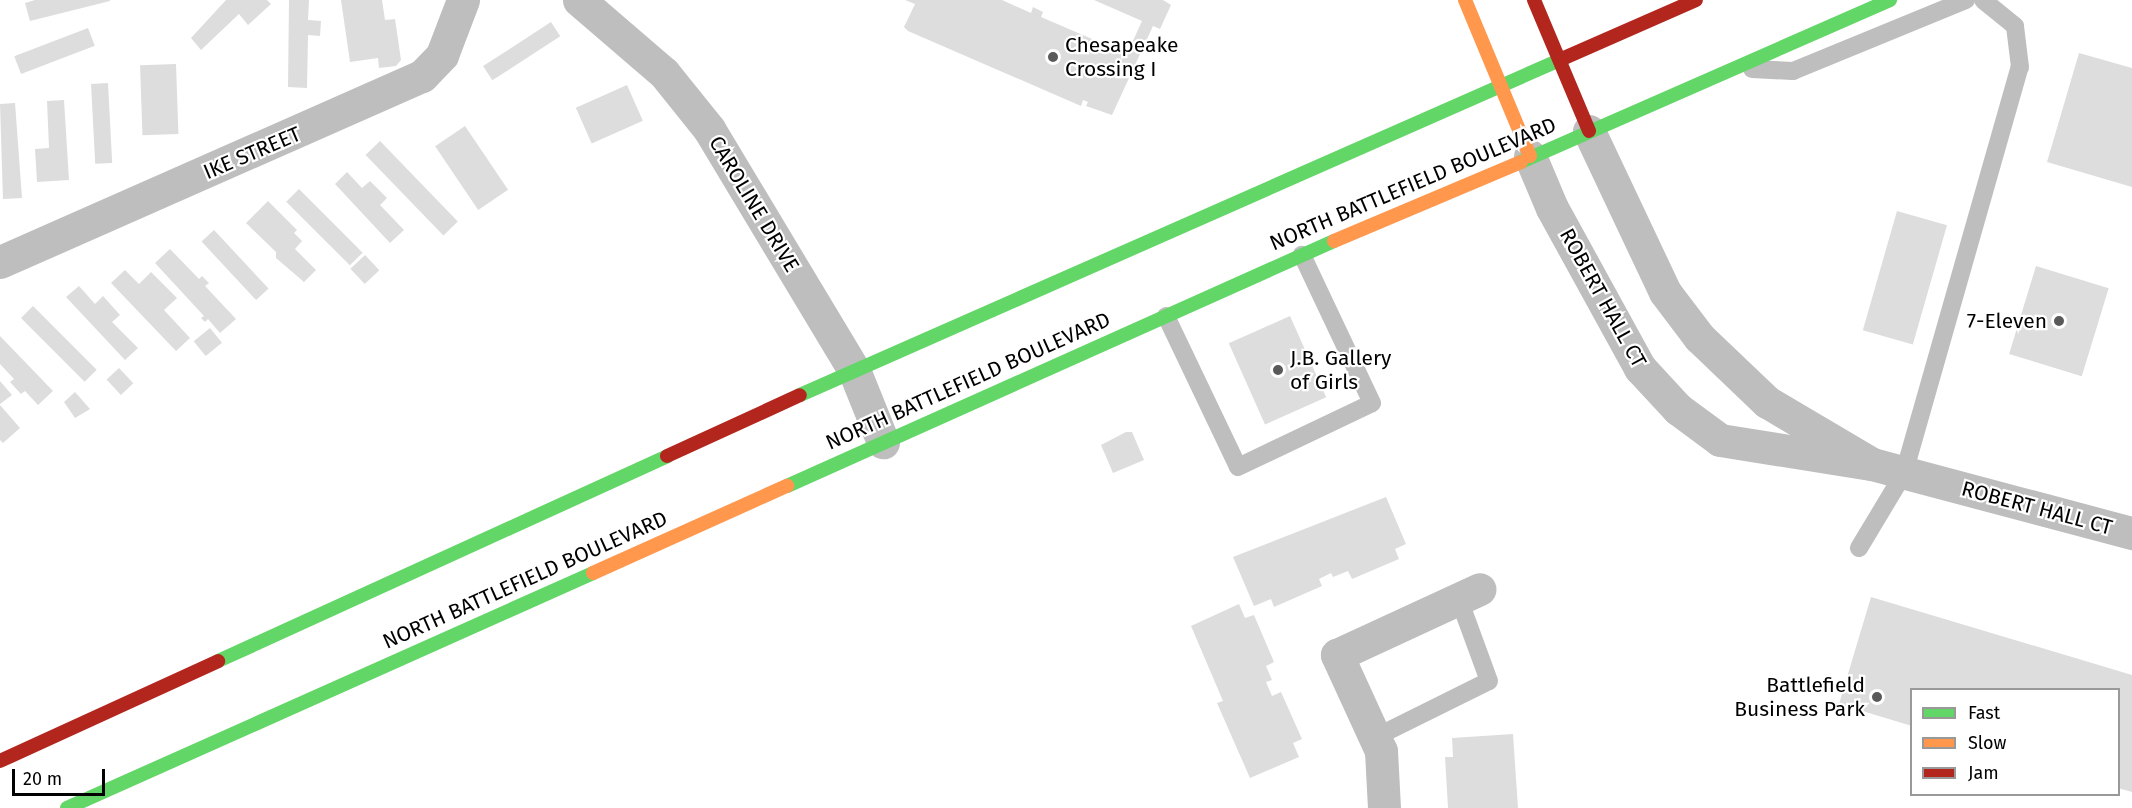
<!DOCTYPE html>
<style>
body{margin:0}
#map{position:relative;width:2132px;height:808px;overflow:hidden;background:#fff;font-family:"Fira Sans",sans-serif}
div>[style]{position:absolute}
.building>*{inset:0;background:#ddd;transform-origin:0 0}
.lane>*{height:18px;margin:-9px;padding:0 9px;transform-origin:9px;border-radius:9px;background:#bebebe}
.street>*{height:33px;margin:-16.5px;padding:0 16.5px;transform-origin:16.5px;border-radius:16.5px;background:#bebebe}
.fast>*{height:14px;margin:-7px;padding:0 7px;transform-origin:7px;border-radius:7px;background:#63d668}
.slow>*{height:14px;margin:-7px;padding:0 7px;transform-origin:7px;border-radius:7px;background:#ff974d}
.jam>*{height:14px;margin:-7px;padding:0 7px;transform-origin:7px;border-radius:7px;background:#b3261e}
.dots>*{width:16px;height:16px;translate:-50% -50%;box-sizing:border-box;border:3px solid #fff;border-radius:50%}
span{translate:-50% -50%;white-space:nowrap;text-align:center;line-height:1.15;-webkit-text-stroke:4.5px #fff;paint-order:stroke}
.poi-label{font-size:21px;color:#000}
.left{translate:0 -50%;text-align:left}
.right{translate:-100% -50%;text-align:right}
.street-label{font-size:21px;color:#000}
.legend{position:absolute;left:1910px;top:688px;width:210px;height:108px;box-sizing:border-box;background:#fff;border:2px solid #999;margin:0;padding:8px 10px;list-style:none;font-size:18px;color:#000}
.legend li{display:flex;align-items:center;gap:12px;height:30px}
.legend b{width:30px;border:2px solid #999}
.scale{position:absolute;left:12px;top:769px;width:93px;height:27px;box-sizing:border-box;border:3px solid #000;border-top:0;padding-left:8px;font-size:18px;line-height:21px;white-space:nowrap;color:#000;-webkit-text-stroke:4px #fff;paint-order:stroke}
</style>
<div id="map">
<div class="building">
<div style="clip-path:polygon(35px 0,110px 0,110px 1px,30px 21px,25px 3px)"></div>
<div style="clip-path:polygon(226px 0,267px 0,271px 4px,248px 25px,239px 14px,201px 50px,191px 38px)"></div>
<div style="clip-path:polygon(289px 0,309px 0,308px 20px,321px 21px,320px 36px,308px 35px,307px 88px,288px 87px)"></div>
<div style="clip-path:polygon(341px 0,382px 0,385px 20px,395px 19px,401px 60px,396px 66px,379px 68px,378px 58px,350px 62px)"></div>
<div style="clip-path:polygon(905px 0,1002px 0,1031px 13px,1033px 7px,1043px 12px,1041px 17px,1127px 54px,1142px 21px,1094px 0,1163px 0,1171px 5px,1160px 29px,1153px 26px,1112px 115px,1086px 106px,1088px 102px,1083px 100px,1081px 106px,908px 31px,904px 27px,915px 4px)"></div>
<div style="left:551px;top:22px;width:17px;height:81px;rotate:57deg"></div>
<div style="left:88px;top:28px;width:19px;height:79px;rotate:69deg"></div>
<div style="clip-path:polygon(2079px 53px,2132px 68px,2132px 187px,2047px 162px)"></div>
<div style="left:176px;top:64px;width:70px;height:36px;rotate:88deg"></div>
<div style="left:108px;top:83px;width:80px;height:17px;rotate:87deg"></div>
<div style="left:627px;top:85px;width:39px;height:56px;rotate:66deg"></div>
<div style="clip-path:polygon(64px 100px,69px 180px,37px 182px,35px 149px,49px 148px,47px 101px)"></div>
<div style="clip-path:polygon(15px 103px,22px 198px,3px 199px,0 104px)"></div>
<div style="left:465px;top:126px;width:77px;height:36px;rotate:56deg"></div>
<div style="left:380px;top:141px;width:112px;height:20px;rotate:46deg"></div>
<div style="clip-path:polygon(347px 172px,362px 188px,370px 181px,387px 198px,380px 205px,404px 230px,390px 243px,335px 184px)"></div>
<div style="left:299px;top:189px;width:90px;height:18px;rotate:45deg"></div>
<div style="clip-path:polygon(268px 201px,297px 230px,294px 233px,302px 241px,295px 249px,316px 270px,304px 282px,276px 258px,276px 252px,246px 223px)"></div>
<div style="left:1897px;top:211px;width:52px;height:124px;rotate:16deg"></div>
<div style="left:214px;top:230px;width:80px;height:17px;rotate:47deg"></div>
<div style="clip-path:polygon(170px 249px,199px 279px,202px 276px,209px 283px,205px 286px,236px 319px,220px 333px,208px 319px,205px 322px,201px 318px,204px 316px,155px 263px)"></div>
<div style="left:365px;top:255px;width:21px;height:20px;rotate:47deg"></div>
<div style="left:2036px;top:266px;width:76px;height:92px;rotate:17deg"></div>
<div style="clip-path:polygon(125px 270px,139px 284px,151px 272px,177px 298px,164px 310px,190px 338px,176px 351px,111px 283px)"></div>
<div style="clip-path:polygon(79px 286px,95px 304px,103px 296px,120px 315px,112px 322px,138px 348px,125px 360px,66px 297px)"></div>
<div style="left:33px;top:306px;width:90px;height:17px;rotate:45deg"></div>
<div style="left:1290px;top:316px;width:89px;height:67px;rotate:66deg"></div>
<div style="left:210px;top:328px;width:19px;height:21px;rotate:51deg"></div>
<div style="clip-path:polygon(0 336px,53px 391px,38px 405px,25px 391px,21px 394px,10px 382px,14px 379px,0 364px)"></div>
<div style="left:119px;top:368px;width:21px;height:17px;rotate:47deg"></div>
<div style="clip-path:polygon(0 381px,12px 395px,0 404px)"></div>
<div style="clip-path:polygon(75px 392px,90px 409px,75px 418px,64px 402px)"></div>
<div style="clip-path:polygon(0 405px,20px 428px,3px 443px,0 440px)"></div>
<div style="clip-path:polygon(1126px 432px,1132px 432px,1144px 460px,1113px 473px,1101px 445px)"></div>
<div style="clip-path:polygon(1386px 497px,1406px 544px,1395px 549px,1399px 559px,1352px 579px,1348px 571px,1333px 577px,1331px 573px,1319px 579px,1322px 586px,1274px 607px,1271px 599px,1254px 606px,1233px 557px)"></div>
<div style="clip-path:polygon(1871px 597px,2132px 675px,2132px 792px,2118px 788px,2118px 690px,1912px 690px,1912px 726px,1839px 704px)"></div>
<div style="clip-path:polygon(1239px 604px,1245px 618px,1254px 615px,1274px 662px,1266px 666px,1272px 680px,1266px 682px,1272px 696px,1281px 692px,1302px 739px,1293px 743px,1299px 757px,1250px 778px,1217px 703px,1223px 701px,1191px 626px)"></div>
<div style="clip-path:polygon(1513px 734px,1518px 808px,1448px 808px,1445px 757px,1453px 757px,1452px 738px)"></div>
</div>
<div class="lane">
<div style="left:1752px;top:69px;width:41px;rotate:2.8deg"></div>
<div style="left:1793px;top:71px;width:187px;rotate:-22.3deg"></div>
<div style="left:1166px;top:316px;width:167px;rotate:64.5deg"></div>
<div style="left:1238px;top:467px;width:148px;rotate:-25.5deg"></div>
<div style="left:1372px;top:403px;width:164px;rotate:-115.3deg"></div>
<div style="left:1859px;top:548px;width:87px;rotate:-59deg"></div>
<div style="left:1904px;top:473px;width:422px;rotate:-74.1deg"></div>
<div style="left:2020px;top:67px;width:41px;rotate:-97deg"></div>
<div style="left:2015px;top:26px;width:41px;rotate:-140.9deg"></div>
<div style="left:1374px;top:738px;width:128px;rotate:-26.4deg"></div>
<div style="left:1489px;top:681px;width:87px;rotate:-110.1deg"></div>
</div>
<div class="street">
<div style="left:579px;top:0;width:112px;rotate:40.7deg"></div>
<div style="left:664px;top:73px;width:72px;rotate:51.2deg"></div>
<div style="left:709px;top:129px;width:281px;rotate:59deg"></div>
<div style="left:854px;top:370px;width:78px;rotate:68.1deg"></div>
<div style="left:1530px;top:156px;width:56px;rotate:67.1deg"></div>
<div style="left:1552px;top:208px;width:183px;rotate:61.2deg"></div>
<div style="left:1640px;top:368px;width:56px;rotate:47.2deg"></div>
<div style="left:1678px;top:409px;width:52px;rotate:36.4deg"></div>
<div style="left:1720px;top:440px;width:154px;rotate:9deg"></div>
<div style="left:1872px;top:464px;width:122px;rotate:-149.4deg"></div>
<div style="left:1767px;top:402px;width:94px;rotate:-136.3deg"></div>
<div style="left:1699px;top:337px;width:56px;rotate:-127.1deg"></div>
<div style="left:1665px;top:292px;width:178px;rotate:-115.3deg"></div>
<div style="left:0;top:262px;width:461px;rotate:-23.8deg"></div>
<div style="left:422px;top:76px;width:29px;rotate:-46deg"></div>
<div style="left:442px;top:55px;width:59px;rotate:-69.1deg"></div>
<div style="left:1872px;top:464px;width:269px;rotate:14.9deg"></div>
<div style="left:1384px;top:808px;width:57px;rotate:-93deg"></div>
<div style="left:1381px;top:751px;width:106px;rotate:-114.6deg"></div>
<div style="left:1337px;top:655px;width:157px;rotate:-24.8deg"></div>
</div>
<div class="fast">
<div style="left:1521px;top:162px;width:403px;rotate:-23.7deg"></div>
<div style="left:800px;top:395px;width:835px;rotate:-23.8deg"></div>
<div style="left:787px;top:486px;width:599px;rotate:-24.13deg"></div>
<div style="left:218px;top:661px;width:494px;rotate:-24.5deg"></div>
<div style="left:67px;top:808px;width:576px;rotate:-24.07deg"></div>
</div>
<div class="slow">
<div style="left:1465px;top:0;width:169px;rotate:67.4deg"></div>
<div style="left:1334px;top:241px;width:203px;rotate:-22.9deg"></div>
<div style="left:593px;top:573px;width:213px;rotate:-24.2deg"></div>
</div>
<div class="jam">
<div style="left:1534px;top:0;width:142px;rotate:67.2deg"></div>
<div style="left:1564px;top:58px;width:144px;rotate:-23.7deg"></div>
<div style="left:667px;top:456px;width:146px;rotate:-24.6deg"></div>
<div style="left:0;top:761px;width:240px;rotate:-24.6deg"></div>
</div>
<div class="dots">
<div style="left:1053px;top:57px;background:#595959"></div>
<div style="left:2059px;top:321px;background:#595959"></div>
<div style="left:1278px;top:370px;background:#595959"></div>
<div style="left:1877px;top:697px;background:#595959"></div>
</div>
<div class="poi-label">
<span class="left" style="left:1065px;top:57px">Chesapeake<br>Crossing I</span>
<span class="right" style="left:2047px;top:321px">7-Eleven</span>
<span class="left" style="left:1290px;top:370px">J.B. Gallery<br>of Girls</span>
<span class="right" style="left:1865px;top:697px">Battlefield<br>Business Park</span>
</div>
<div class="street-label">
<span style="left:252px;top:153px;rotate:-23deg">IKE STREET</span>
<span style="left:1413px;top:184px;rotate:-23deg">NORTH BATTLEFIELD BOULEVARD</span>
<span style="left:754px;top:204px;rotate:59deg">CAROLINE DRIVE</span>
<span style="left:1603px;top:298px;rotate:61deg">ROBERT HALL CT</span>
<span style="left:968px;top:381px;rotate:-24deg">NORTH BATTLEFIELD BOULEVARD</span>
<span style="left:2037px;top:508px;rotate:15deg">ROBERT HALL CT</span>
<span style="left:525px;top:580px;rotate:-24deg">NORTH BATTLEFIELD BOULEVARD</span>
</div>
<ul class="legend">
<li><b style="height:8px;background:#63d668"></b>Fast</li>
<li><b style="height:8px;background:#ff974d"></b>Slow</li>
<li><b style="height:8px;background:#b3261e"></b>Jam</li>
</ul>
<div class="scale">20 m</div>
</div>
